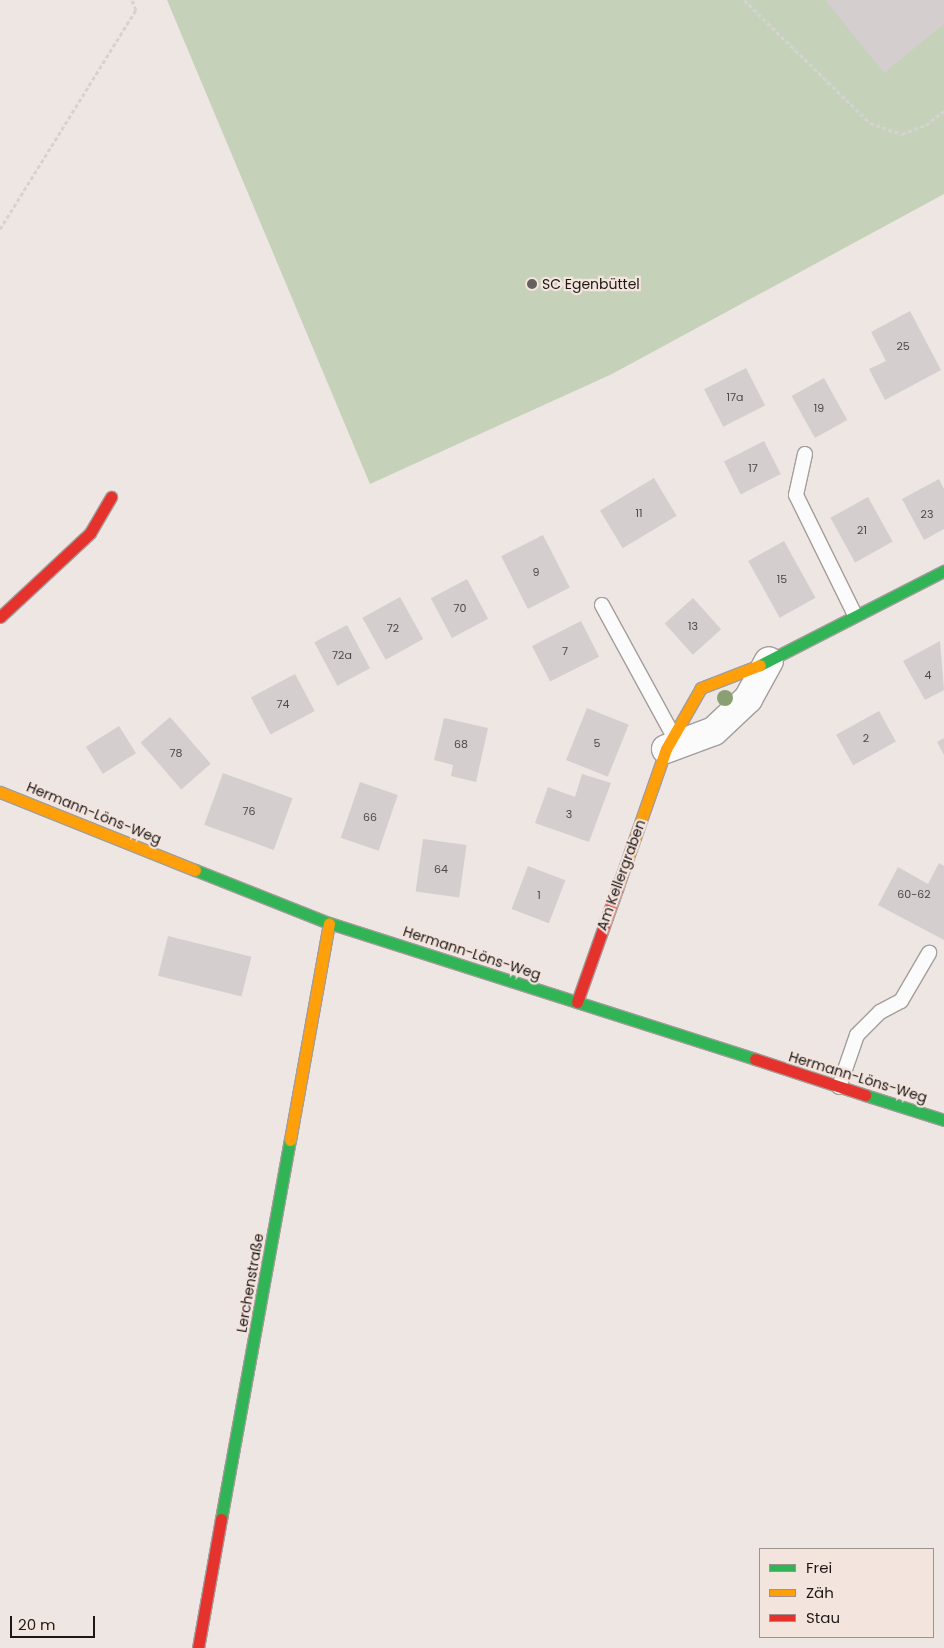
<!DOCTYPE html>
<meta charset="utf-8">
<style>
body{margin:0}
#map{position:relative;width:944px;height:1648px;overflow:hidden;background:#eee6e3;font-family:Poppins,sans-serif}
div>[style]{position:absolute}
.green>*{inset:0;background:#c5d1b8}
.building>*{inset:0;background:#d4cece;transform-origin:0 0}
.path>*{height:3px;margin-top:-1.5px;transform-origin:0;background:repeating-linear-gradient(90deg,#d5d3d2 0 4px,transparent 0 6.5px)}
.roads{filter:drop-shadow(1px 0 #a39d9b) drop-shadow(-1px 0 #a39d9b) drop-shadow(0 1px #a39d9b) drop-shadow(0 -1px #a39d9b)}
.lane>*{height:14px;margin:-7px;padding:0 7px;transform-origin:7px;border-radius:7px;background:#fcfbfb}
.street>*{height:28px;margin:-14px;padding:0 14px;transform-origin:14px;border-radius:14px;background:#fcfbfb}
.fast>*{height:11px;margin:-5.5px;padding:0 5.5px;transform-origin:5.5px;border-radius:5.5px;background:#30b455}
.slow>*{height:11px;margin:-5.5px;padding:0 5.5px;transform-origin:5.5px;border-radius:5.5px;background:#ff9f0a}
.jam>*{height:11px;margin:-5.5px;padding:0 5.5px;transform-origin:5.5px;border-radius:5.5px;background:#e5322d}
.trees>*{width:16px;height:16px;margin:-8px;border-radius:50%;background:#8a9f72}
.dots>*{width:14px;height:14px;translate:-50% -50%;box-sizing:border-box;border:2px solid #f3e4de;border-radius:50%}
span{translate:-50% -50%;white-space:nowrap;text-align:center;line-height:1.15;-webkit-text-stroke:4.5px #f3e4de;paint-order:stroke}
.number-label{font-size:11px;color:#4e4847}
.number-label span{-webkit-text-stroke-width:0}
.poi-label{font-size:14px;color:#1d1816}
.left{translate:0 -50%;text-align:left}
.street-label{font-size:14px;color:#1d1816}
.legend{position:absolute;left:759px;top:1548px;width:175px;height:90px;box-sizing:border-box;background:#f3e4de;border:1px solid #9d928e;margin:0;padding:6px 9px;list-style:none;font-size:15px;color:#1d1816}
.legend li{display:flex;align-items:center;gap:10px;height:25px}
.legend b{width:25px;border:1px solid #9d928e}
.scale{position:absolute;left:10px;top:1616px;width:85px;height:22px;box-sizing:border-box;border:2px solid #1d1816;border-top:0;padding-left:6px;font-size:15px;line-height:18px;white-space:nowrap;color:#1d1816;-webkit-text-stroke:4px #f3e4de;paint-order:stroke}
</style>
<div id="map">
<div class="green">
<div style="clip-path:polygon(167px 0,944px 0,944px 194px,612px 374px,370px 484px)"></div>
</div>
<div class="building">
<div style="clip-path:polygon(825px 0,944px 0,944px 24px,884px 73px)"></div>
<div style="clip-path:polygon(910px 311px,941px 370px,885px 400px,869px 369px,886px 361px,871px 332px)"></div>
<div style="left:746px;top:368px;width:42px;height:47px;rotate:63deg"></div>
<div style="left:824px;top:378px;width:48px;height:37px;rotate:61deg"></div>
<div style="left:764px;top:441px;width:37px;height:45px;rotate:63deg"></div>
<div style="left:654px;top:478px;width:44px;height:63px;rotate:59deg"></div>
<div style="clip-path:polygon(939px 479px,944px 489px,944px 529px,924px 540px,902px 499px)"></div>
<div style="left:868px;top:497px;width:51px;height:43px;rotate:61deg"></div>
<div style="left:543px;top:535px;width:59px;height:47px;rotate:63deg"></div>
<div style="left:784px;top:541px;width:65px;height:41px;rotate:61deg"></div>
<div style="left:467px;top:579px;width:45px;height:41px;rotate:62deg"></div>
<div style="left:400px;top:597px;width:48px;height:43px;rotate:61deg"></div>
<div style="left:693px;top:598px;width:42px;height:38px;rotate:48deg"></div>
<div style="left:581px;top:621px;width:40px;height:55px;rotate:63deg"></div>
<div style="left:347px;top:625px;width:49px;height:37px;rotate:62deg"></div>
<div style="clip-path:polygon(940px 641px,944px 690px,925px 700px,903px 661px)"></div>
<div style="left:295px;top:674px;width:42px;height:50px;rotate:62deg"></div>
<div style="left:587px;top:708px;width:45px;height:56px;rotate:22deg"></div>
<div style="left:879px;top:711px;width:35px;height:49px;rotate:61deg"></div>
<div style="left:170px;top:717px;width:62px;height:39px;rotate:49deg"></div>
<div style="clip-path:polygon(444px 718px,488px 728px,476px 782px,451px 776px,453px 765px,434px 760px)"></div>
<div style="left:119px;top:726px;width:32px;height:39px;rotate:58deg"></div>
<div style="clip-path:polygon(944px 738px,944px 755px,937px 742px)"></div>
<div style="left:223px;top:773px;width:74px;height:55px;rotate:20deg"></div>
<div style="clip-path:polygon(582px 774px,611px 783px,589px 842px,535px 823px,548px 787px,575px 797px)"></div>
<div style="left:360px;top:782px;width:40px;height:59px;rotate:19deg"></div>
<div style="left:423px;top:839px;width:44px;height:53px;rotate:8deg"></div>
<div style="clip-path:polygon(939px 863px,944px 866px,944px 940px,878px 905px,898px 867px,928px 884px)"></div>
<div style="left:528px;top:866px;width:40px;height:46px;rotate:21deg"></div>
<div style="left:168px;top:936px;width:86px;height:41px;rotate:14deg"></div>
</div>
<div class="path">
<div style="left:744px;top:0;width:176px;rotate:44.3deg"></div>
<div style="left:870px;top:123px;width:34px;rotate:19deg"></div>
<div style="left:902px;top:134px;width:26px;rotate:-21deg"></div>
<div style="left:926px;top:125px;width:23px;rotate:-38deg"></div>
<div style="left:0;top:229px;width:258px;rotate:-58.2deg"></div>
<div style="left:136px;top:10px;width:11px;rotate:-112deg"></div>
</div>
<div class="roads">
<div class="lane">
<div style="left:805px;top:454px;width:42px;rotate:102.4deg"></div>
<div style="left:796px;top:495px;width:131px;rotate:63.8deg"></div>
<div style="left:602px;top:605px;width:148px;rotate:61.4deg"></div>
<div style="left:839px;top:1087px;width:55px;rotate:-70.9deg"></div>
<div style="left:857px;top:1035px;width:33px;rotate:-45deg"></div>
<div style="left:880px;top:1012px;width:24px;rotate:-28deg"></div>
<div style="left:901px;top:1001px;width:56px;rotate:-59.7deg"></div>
</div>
<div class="street">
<div style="left:666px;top:749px;width:51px;rotate:-20.6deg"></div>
<div style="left:714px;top:731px;width:47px;rotate:-43.3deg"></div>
<div style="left:748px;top:699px;width:43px;rotate:-61.1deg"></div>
</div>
<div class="fast">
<div style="left:760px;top:665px;width:207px;rotate:-27.1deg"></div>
<div style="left:195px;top:870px;width:144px;rotate:21.6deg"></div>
<div style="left:329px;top:923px;width:447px;rotate:17.7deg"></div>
<div style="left:865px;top:1095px;width:83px;rotate:17.6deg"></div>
<div style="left:221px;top:1519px;width:385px;rotate:-79.7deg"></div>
</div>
<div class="slow">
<div style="left:0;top:792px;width:210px;rotate:21.8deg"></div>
<div style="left:618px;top:886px;width:145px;rotate:-70.7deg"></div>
<div style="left:666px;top:749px;width:70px;rotate:-60.2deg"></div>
<div style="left:701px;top:688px;width:63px;rotate:-21.3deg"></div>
<div style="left:290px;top:1140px;width:220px;rotate:-79.8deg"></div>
</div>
<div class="jam">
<div style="left:0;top:617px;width:123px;rotate:-43deg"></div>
<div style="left:90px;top:533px;width:42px;rotate:-59.7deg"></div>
<div style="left:577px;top:1002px;width:123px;rotate:-70.5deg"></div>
<div style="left:755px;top:1059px;width:116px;rotate:18.1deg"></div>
<div style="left:198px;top:1648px;width:131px;rotate:-79.9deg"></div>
</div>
</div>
<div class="trees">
<div style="left:725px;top:698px"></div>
</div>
<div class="dots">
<div style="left:532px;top:284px;background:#66605e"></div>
</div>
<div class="number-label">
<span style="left:903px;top:346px">25</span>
<span style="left:735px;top:397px">17a</span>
<span style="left:819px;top:408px">19</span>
<span style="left:753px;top:468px">17</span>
<span style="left:639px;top:513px">11</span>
<span style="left:927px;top:514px">23</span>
<span style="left:862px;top:530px">21</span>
<span style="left:536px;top:572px">9</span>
<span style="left:782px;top:579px">15</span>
<span style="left:460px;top:608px">70</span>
<span style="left:693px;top:626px">13</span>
<span style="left:393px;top:628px">72</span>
<span style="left:565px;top:651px">7</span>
<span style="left:342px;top:655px">72a</span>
<span style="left:928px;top:675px">4</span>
<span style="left:283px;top:704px">74</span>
<span style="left:866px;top:738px">2</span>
<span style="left:597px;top:743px">5</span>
<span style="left:461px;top:744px">68</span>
<span style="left:176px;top:753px">78</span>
<span style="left:249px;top:811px">76</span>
<span style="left:569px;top:814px">3</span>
<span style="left:370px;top:817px">66</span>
<span style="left:441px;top:869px">64</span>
<span style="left:914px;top:894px">60-62</span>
<span style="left:539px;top:895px">1</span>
</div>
<div class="poi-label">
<span class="left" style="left:542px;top:284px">SC Egenbüttel</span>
</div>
<div class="street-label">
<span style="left:94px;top:813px;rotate:22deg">Hermann-Löns-Weg</span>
<span style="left:621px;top:875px;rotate:-70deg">Am Kellergraben</span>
<span style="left:472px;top:953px;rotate:18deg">Hermann-Löns-Weg</span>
<span style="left:858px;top:1077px;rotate:17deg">Hermann-Löns-Weg</span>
<span style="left:250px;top:1283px;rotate:-80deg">Lerchenstraße</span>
</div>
<ul class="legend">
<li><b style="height:6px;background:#30b455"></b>Frei</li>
<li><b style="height:6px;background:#ff9f0a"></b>Zäh</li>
<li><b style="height:6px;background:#e5322d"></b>Stau</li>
</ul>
<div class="scale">20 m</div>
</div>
